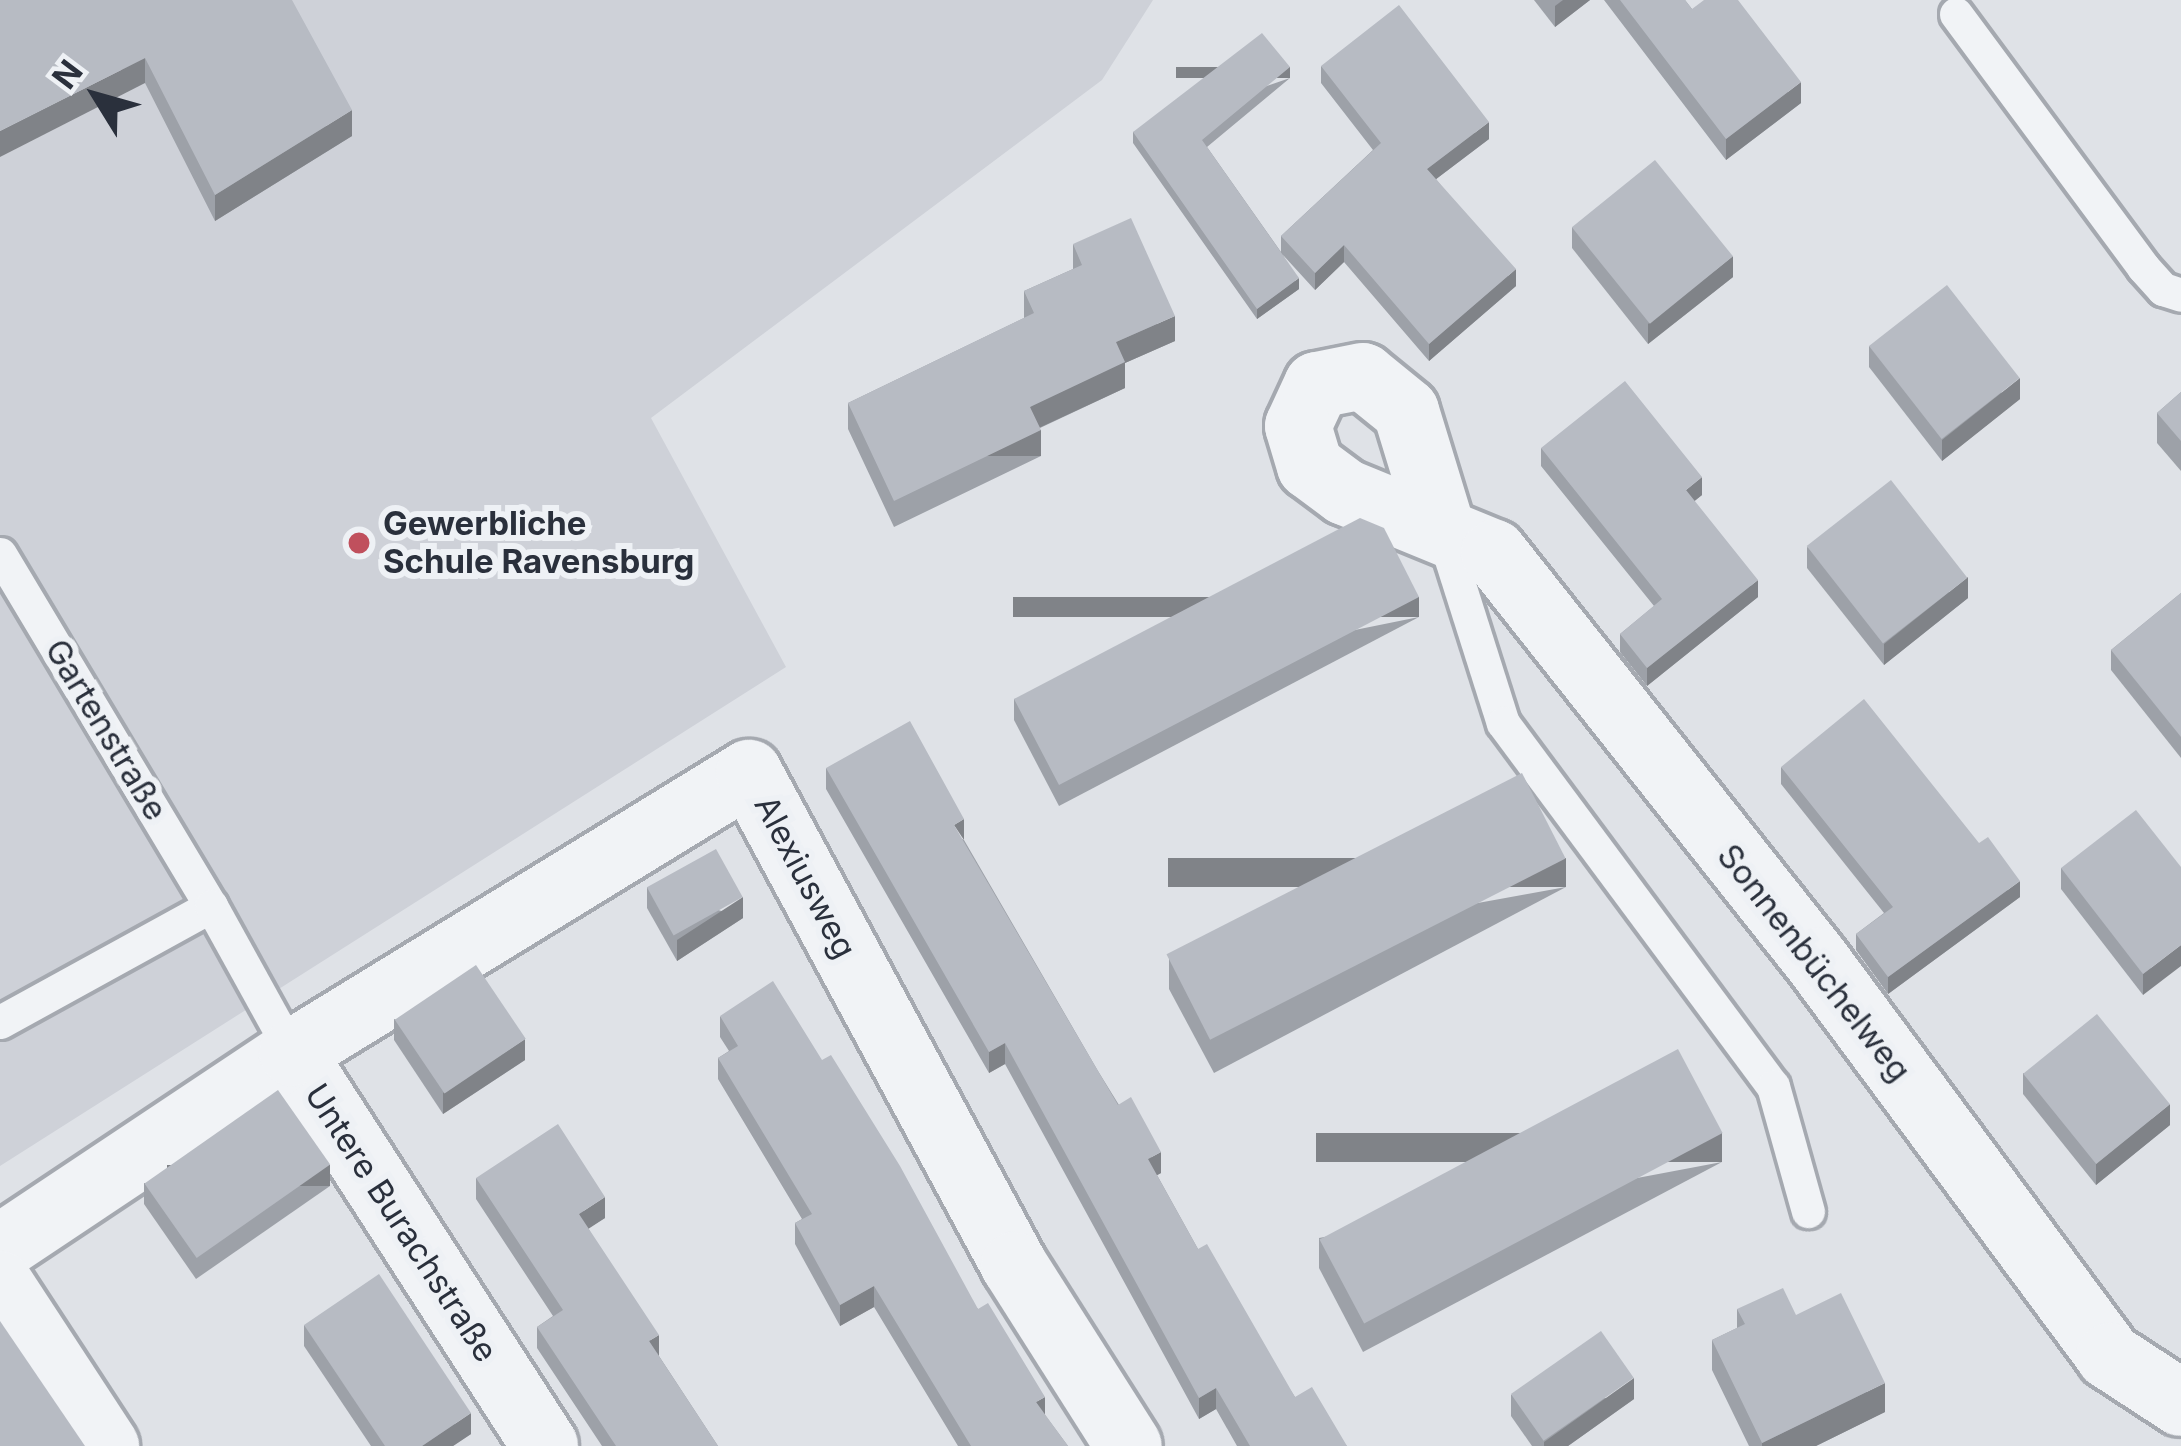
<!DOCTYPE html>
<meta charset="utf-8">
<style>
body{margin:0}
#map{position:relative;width:2181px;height:1446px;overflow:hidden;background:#dfe2e7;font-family:Inter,sans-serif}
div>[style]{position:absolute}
.built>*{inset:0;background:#ced1d8}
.roads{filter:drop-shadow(3px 0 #a5a9b0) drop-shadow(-3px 0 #a5a9b0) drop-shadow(0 3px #a5a9b0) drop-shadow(0 -3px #a5a9b0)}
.lane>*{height:33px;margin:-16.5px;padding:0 16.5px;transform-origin:16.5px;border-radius:16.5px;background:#f1f3f6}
.street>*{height:66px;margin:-33px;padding:0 33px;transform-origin:33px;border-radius:33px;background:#f1f3f6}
.wall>*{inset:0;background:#9da1a8}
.shaded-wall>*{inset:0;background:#808388;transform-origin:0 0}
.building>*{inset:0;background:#b7bbc3;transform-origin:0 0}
.dots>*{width:33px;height:33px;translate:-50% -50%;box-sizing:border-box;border:6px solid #eef1f5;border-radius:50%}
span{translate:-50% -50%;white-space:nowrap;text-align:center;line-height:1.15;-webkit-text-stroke:12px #eef1f5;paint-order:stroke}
.poi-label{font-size:33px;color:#2a303c;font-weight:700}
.left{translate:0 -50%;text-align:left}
.street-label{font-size:33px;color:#2a303c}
.north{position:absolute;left:36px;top:36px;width:120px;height:120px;-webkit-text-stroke:9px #eef1f5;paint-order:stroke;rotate:307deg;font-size:33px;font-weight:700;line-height:48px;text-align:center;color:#2a303c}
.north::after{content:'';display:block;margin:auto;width:42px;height:54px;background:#2a303c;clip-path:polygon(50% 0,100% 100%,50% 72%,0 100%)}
</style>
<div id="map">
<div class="built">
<div style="clip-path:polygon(0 0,1153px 0,1102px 80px,651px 418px,786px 667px,0 1166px)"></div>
</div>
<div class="roads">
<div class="lane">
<div style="left:1956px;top:14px;width:315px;rotate:53.5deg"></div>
<div style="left:2143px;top:267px;width:30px;rotate:48deg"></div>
<div style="left:2163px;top:289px;width:19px;rotate:18deg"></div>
<div style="left:1442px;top:531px;width:201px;rotate:72.4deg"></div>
<div style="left:1503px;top:723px;width:452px;rotate:53.4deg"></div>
<div style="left:1773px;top:1086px;width:130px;rotate:74.4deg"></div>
<div style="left:0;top:554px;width:410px;rotate:59.1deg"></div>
<div style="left:0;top:1022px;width:241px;rotate:-28.8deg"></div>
<div style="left:211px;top:906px;width:168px;rotate:61.1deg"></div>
</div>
<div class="street">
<div style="left:1442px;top:529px;width:123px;rotate:-107deg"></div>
<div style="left:1406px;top:411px;width:55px;rotate:-140.9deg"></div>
<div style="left:1363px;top:376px;width:47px;rotate:168.9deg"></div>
<div style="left:1317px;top:385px;width:45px;rotate:114.9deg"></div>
<div style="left:1298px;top:426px;width:42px;rotate:73.3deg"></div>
<div style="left:1310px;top:466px;width:44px;rotate:36.6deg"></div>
<div style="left:1345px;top:492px;width:161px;rotate:22.3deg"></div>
<div style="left:1494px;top:553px;width:520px;rotate:51.63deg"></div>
<div style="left:1817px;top:961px;width:491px;rotate:53.5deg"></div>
<div style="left:2109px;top:1356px;width:86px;rotate:33.1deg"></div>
<div style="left:292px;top:1053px;width:467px;rotate:57.2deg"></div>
<div style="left:0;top:1248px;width:351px;rotate:-33.7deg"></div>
<div style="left:292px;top:1053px;width:536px;rotate:-31.5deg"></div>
<div style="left:749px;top:773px;width:559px;rotate:61.69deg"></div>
<div style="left:1014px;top:1265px;width:214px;rotate:57.6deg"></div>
<div style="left:0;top:1284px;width:194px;rotate:56.8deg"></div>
</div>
</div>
<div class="wall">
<div style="clip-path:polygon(0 0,352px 136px,215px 221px,145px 83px)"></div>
<div style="clip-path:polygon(1534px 0,1590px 0,1555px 27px)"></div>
<div style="clip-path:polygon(1604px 0,1685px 0,1692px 9px,1801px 103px,1726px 160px)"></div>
<div style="clip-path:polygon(1321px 66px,1489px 139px,1436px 179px,1516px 286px,1429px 361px,1344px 262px,1315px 290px,1283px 255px,1299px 289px,1257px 319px,1133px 143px,1133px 132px,1290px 78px,1207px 147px,1281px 252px,1281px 236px,1373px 150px,1321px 83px)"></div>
<div style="clip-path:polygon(1572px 227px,1733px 277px,1648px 344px,1572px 248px)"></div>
<div style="clip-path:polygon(1073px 244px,1175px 341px,1125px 363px,1125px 388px,1040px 428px,1041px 456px,894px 527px,848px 429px,848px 403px,1024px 318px,1024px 291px,1073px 269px)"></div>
<div style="clip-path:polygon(1869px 346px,2020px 399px,1942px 461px,1869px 367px)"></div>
<div style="clip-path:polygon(2181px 392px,2181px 471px,2157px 443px,2157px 413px)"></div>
<div style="clip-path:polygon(1541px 448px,1702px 495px,1694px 501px,1758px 597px,1647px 686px,1620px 652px,1620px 634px,1654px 606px,1541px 466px)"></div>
<div style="clip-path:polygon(1807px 547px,1968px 598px,1884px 665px,1807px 568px)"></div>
<div style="clip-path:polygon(2181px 593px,2181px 758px,2111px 670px,2111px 650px)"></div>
<div style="clip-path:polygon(1419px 617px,1059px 806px,1014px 720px,1014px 699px)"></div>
<div style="clip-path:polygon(1781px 767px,2020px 897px,1888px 994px,1856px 950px,1856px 934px,1884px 913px,1781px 784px)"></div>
<div style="clip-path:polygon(826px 768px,964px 840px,1098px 1071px,1161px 1173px,1157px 1175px,1198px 1249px,1295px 1397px,1347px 1446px,1237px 1446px,1216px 1409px,1199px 1419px,1005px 1064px,989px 1073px,826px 789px)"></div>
<div style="clip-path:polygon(2181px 867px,2143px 995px,2061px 889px,2061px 868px)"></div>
<div style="clip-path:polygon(647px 887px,743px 918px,677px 961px,647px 908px)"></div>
<div style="clip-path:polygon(1566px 887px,1214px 1073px,1169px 989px,1169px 959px)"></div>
<div style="clip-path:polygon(720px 1016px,978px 1309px,1045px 1415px,1068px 1446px,958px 1446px,874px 1307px,840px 1326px,795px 1244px,795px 1223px,802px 1219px,718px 1079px,718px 1058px,729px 1051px,720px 1037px)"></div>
<div style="clip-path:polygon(394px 1019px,525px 1060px,443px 1114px,394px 1040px)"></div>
<div style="clip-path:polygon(2023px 1073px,2170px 1125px,2096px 1185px,2023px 1094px)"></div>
<div style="clip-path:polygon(1722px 1162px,1363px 1352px,1319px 1268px,1319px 1238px)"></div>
<div style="clip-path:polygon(476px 1178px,605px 1218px,588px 1228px,659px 1356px,718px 1446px,602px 1446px,537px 1348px,537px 1327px,553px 1316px,476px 1199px)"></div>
<div style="clip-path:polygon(144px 1183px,330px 1186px,196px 1279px,144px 1204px)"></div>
<div style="clip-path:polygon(1737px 1309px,1796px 1315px,1885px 1412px,1816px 1446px,1749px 1446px,1712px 1370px,1712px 1340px,1737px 1328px)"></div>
<div style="clip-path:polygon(304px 1325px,471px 1434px,453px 1446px,371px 1446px,304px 1346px)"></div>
<div style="clip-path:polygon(1511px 1395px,1634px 1399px,1568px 1446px,1532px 1446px,1511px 1416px)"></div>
</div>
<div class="shaded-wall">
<div style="clip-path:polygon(1563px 0,1590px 0,1555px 27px,1555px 6px)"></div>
<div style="clip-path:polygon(145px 58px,145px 83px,0 157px,0 131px)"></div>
<div style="left:1290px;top:67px;width:11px;height:114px;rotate:90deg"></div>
<div style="clip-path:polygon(1801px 82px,1801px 103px,1726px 160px,1726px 139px)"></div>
<div style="clip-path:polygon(352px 110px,352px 136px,215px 221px,215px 195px)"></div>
<div style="clip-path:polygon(1489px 122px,1489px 139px,1427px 186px,1427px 169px)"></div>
<div style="clip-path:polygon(1344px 245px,1344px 262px,1315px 290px,1315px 273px)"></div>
<div style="clip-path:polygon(1733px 256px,1733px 277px,1648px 344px,1648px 324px)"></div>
<div style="clip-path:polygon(1516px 269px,1516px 286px,1429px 361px,1429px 344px)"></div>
<div style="clip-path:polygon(1299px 278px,1299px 289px,1257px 319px,1257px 309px)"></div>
<div style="clip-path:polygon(1175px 316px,1175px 341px,1125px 363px,1125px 388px,1030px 432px,1030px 407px,1116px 342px)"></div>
<div style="clip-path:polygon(2020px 378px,2020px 399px,1942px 461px,1942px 440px)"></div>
<div style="left:1041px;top:430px;width:26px;height:163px;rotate:90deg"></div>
<div style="clip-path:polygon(1702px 477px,1702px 495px,1686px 508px,1686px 490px)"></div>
<div style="clip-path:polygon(1968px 577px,1968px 598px,1884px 665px,1884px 644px)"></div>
<div style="clip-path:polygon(1758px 580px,1758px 597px,1647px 686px,1647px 668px)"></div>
<div style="left:1419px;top:597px;width:20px;height:406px;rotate:90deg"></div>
<div style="clip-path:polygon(964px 819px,964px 840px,954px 825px)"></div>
<div style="left:1566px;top:858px;width:29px;height:398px;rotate:90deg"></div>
<div style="clip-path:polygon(2020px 881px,2020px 897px,1888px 994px,1888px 977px)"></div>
<div style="clip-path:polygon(743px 897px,743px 918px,677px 961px,677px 940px)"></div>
<div style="clip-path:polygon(2181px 945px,2181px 966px,2143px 995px,2143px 974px)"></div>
<div style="clip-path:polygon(525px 1039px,525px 1060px,443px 1114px,443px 1093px)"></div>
<div style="clip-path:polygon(1005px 1043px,1005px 1064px,989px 1073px,989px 1052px)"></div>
<div style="clip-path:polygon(2170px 1104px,2170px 1125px,2096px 1185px,2096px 1164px)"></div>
<div style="left:1722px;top:1133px;width:29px;height:406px;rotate:90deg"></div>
<div style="clip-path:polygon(1161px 1152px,1161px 1173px,1148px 1180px,1148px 1159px)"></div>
<div style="left:330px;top:1165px;width:21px;height:163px;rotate:90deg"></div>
<div style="clip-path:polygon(605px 1197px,605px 1218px,579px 1235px,579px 1214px)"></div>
<div style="clip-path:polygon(874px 1286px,874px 1307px,840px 1326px,840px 1305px)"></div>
<div style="clip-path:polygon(659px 1335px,659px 1356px,649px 1341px)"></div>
<div style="clip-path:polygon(1634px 1378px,1634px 1399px,1568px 1446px,1544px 1446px,1544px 1442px)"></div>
<div style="clip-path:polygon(1885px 1383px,1885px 1412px,1816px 1446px,1762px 1446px,1762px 1443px)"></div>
<div style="clip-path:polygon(1216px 1388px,1216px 1409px,1199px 1419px,1199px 1398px)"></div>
<div style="clip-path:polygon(1045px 1397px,1045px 1418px,1036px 1402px)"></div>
<div style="clip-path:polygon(471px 1413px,471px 1434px,453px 1446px,422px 1446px)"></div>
</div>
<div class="building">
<div style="clip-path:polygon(0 0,292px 0,352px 110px,215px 195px,145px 58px,0 131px)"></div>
<div style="clip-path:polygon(1620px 0,1685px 0,1692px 9px,1704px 0,1738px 0,1801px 82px,1726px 139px)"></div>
<div style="clip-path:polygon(1399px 5px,1489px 122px,1427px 169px,1516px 269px,1429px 344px,1344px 245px,1315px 273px,1281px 236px,1381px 143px,1321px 66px)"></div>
<div style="clip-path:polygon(1262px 33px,1290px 67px,1202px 140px,1299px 278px,1257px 309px,1133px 132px)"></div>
<div style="left:1655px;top:160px;width:124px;height:107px;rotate:51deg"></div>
<div style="clip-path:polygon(1131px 218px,1175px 316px,1116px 342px,1125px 362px,1030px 407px,1041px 430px,894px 501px,848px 403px,1034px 313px,1024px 291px,1082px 265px,1073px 244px)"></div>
<div style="left:1947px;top:285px;width:118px;height:99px;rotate:52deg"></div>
<div style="clip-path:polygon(1625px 381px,1702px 477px,1686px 490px,1758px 580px,1647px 668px,1620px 634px,1662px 599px,1541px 448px)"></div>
<div style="clip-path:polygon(2181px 392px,2181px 441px,2157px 413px)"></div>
<div style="left:1891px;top:480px;width:124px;height:107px;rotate:52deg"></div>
<div style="clip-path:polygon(1360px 518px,1384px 528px,1419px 597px,1059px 785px,1014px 699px)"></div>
<div style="clip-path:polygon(2181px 593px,2181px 737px,2111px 650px)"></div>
<div style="clip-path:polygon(1864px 699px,1979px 843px,1988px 837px,2020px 881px,1888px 977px,1856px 934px,1893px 907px,1781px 767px)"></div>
<div style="clip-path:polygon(910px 721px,964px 819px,954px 825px,1098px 1071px,1118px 1105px,1131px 1097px,1148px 1128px,1161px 1152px,1148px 1159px,1198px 1249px,1207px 1244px,1295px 1397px,1312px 1387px,1347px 1446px,1250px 1446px,1216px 1388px,1199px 1398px,1005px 1043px,989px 1052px,826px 768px)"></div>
<div style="left:1522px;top:773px;width:96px;height:399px;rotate:63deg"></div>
<div style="clip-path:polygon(2136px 810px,2181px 867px,2181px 945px,2143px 974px,2061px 868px)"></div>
<div style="left:716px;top:849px;width:55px;height:79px;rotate:61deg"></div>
<div style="left:476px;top:965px;width:89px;height:98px;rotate:56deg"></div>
<div style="clip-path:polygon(773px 981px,822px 1060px,831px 1055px,900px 1166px,978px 1309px,988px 1303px,1045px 1397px,1036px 1402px,1068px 1446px,971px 1446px,874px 1286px,840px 1305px,795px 1223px,812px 1214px,718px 1058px,738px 1046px,720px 1016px)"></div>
<div style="left:2097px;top:1014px;width:116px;height:95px;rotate:51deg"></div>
<div style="left:1678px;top:1049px;width:95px;height:406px;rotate:62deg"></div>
<div style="left:278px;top:1090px;width:91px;height:163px;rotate:55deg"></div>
<div style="clip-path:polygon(558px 1124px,605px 1197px,579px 1214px,659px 1335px,649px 1341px,718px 1446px,616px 1446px,537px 1327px,563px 1310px,476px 1178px)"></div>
<div style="clip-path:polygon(379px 1274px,471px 1413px,422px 1446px,385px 1446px,304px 1325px)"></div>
<div style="clip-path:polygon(1783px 1288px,1796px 1315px,1841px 1293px,1885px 1383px,1762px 1443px,1712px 1340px,1745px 1324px,1737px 1309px)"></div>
<div style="clip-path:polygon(0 1321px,85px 1446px,0 1446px)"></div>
<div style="left:1601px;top:1331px;width:57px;height:110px;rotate:55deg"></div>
</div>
<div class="dots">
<div style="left:359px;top:543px;background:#c0505d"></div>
</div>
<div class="poi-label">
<span class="left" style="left:383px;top:543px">Gewerbliche<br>Schule Ravensburg</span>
</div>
<div class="street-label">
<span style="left:106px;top:730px;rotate:59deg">Gartenstraße</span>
<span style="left:805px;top:877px;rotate:62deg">Alexiusweg</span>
<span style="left:1814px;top:963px;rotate:52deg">Sonnenbüchelweg</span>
<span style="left:401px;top:1223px;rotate:57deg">Untere Burachstraße</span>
</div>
<div class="north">N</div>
</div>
